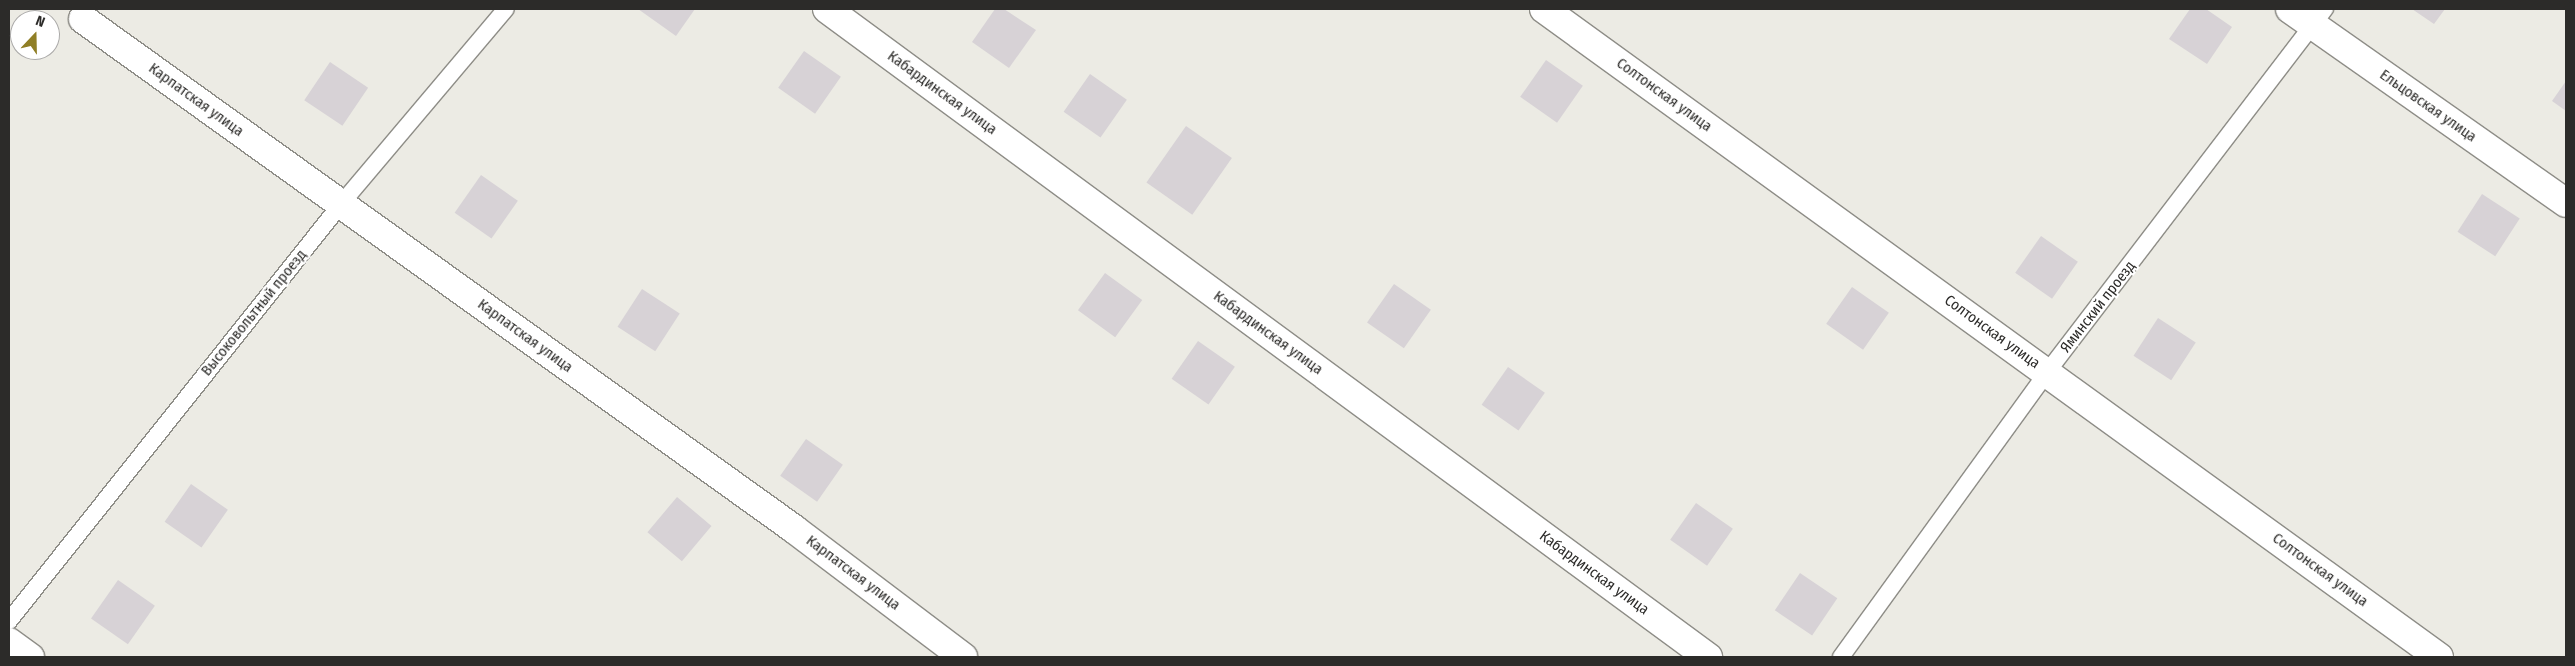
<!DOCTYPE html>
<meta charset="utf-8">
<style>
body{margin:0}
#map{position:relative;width:2575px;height:666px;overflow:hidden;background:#ecebe4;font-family:"Fira Sans Condensed",sans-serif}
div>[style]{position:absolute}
.building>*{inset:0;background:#d7d2d6;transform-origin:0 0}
.roads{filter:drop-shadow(1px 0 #8e8d87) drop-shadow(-1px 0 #8e8d87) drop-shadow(0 1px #8e8d87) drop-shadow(0 -1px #8e8d87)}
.lane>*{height:16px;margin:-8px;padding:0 8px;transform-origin:8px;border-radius:8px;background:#fff}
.street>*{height:28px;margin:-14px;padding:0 14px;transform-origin:14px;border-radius:14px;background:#fff}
span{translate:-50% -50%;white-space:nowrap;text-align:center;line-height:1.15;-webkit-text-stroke:4px #fff;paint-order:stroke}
.street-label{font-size:15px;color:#2c2b29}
.frame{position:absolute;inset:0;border:10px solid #2c2b29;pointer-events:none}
.north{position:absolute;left:10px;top:10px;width:50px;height:50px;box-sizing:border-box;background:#fff;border:1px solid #abaaa9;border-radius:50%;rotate:21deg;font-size:14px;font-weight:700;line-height:20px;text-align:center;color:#2c2b29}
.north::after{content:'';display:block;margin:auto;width:18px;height:22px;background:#907f26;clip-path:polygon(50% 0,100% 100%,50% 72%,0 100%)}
</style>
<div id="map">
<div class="building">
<div style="clip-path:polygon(638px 9px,695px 9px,676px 36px)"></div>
<div style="clip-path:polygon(995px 9px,1004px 9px,1036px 30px,1009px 68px,972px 42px)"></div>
<div style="clip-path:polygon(2190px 9px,2206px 9px,2232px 27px,2207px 64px,2169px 39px)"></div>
<div style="clip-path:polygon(2412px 9px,2445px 9px,2434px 24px)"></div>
<div style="left:804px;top:51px;width:45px;height:45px;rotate:35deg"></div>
<div style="left:1546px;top:60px;width:45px;height:45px;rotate:35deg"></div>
<div style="left:330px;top:62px;width:46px;height:46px;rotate:34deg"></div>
<div style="left:1090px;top:74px;width:45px;height:46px;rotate:35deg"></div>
<div style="clip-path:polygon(2566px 81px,2566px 111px,2552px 101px)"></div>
<div style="left:1186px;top:126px;width:56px;height:69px;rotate:35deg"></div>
<div style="left:481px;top:175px;width:45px;height:46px;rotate:35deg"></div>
<div style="left:2482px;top:194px;width:45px;height:45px;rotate:33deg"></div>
<div style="left:2041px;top:236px;width:45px;height:45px;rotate:35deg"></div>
<div style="left:1105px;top:273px;width:46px;height:46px;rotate:36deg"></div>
<div style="left:1394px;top:284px;width:45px;height:47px;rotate:35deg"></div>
<div style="left:1852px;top:287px;width:45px;height:45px;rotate:35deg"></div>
<div style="left:642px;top:289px;width:45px;height:45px;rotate:33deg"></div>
<div style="left:2158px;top:318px;width:45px;height:45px;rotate:33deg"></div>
<div style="left:1198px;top:341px;width:45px;height:46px;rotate:35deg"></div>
<div style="left:1508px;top:367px;width:45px;height:46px;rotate:35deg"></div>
<div style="left:806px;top:439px;width:45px;height:45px;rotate:35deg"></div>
<div style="left:191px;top:484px;width:45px;height:46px;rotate:35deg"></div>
<div style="left:677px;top:497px;width:45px;height:46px;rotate:40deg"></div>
<div style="left:1696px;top:503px;width:45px;height:45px;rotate:35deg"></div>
<div style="left:1800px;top:573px;width:45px;height:45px;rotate:34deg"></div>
<div style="left:118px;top:580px;width:45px;height:47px;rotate:35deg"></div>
</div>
<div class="roads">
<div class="lane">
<div style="left:9px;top:621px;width:533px;rotate:-51.47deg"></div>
<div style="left:341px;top:204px;width:255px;rotate:-49.8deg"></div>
<div style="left:1841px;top:657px;width:353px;rotate:-54.1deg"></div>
<div style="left:2048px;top:371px;width:456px;rotate:-52.6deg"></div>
</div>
<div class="street">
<div style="left:827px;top:9px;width:1094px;rotate:36.34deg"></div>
<div style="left:1544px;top:9px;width:1105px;rotate:35.91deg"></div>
<div style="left:2290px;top:9px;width:337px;rotate:35.1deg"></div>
<div style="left:83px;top:19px;width:875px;rotate:35.65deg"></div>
<div style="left:794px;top:529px;width:212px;rotate:37.1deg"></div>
<div style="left:9px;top:642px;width:26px;rotate:36deg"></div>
</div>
</div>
<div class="street-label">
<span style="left:942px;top:93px;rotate:36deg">Кабардинская улица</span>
<span style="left:1664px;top:95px;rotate:36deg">Солтонская улица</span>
<span style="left:196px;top:100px;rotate:36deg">Карпатская улица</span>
<span style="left:2428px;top:106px;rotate:35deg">Ельцовская улица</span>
<span style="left:2098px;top:307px;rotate:-52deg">Яминский проезд</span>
<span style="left:254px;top:313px;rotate:-51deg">Высоковольтный проезд</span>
<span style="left:1992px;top:332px;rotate:36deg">Солтонская улица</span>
<span style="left:1268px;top:333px;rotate:36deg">Кабардинская улица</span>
<span style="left:525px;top:336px;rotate:36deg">Карпатская улица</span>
<span style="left:2320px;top:570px;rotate:36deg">Солтонская улица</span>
<span style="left:853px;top:573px;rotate:37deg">Карпатская улица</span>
<span style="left:1594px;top:573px;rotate:36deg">Кабардинская улица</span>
</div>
<div class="frame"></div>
<div class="north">N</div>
</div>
